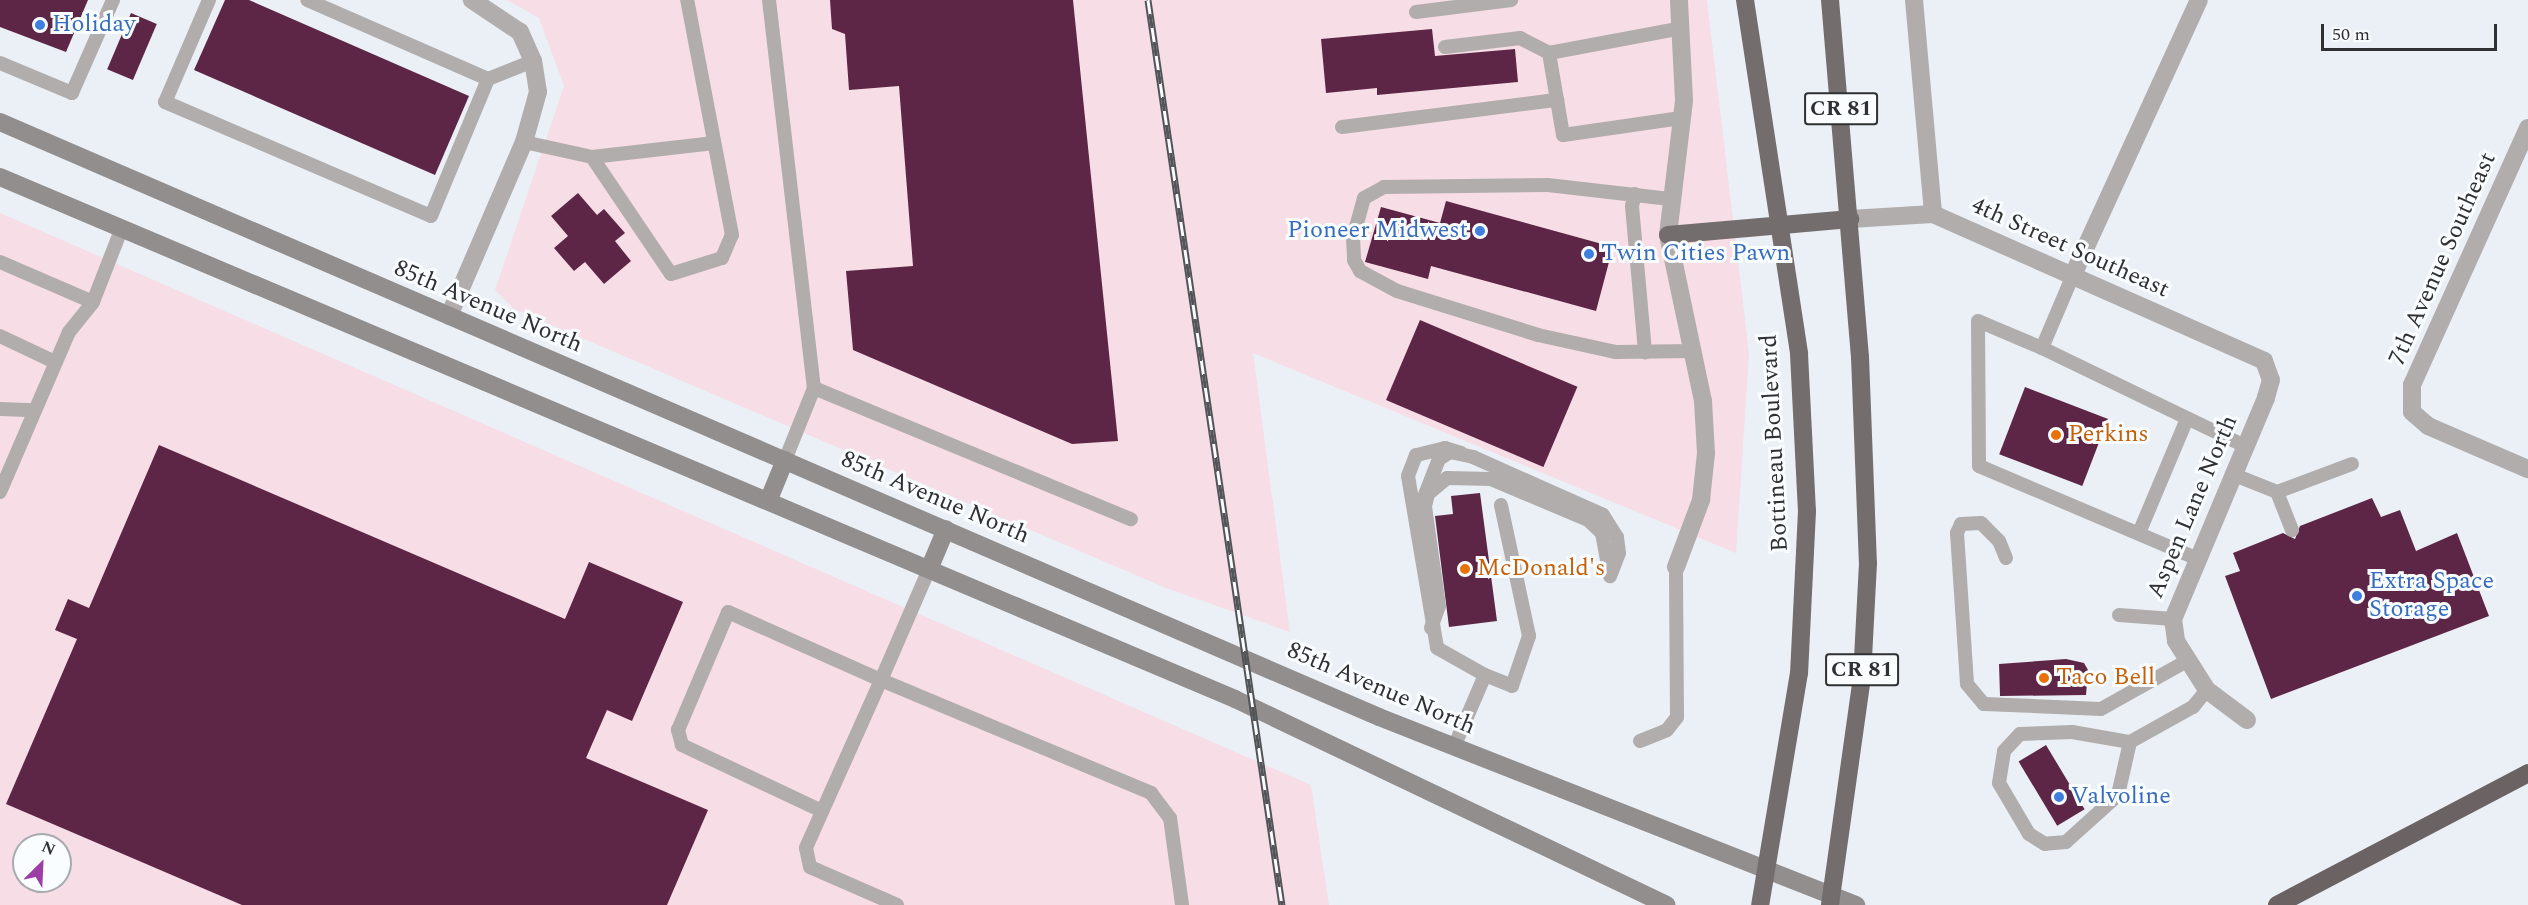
<!DOCTYPE html>
<style>
body{margin:0}
#map{position:relative;width:2528px;height:905px;overflow:hidden;background:#eaf0f5;font-family:Spectral,serif}
div>[style]{position:absolute}
.industrial>*{inset:0;background:#f7dde5}
.building>*{inset:0;background:#5e2646;transform-origin:0 0}
.service>*{height:14px;margin:-7px;padding:0 7px;transform-origin:7px;border-radius:7px;background:#b1adad}
.minor>*{height:18px;margin:-9px;padding:0 9px;transform-origin:9px;border-radius:9px;background:#b1adad}
.tertiary>*{height:18px;margin:-9px;padding:0 9px;transform-origin:9px;border-radius:9px;background:#b1adad}
.secondary>*{height:18px;margin:-9px;padding:0 9px;transform-origin:9px;border-radius:9px;background:#938e8e}
.trunk>*{height:18px;margin:-9px;padding:0 9px;transform-origin:9px;border-radius:9px;background:#746d6d}
.motorway>*{height:18px;margin:-9px;padding:0 9px;transform-origin:9px;border-radius:9px;background:#6b6363}
.rail>*{height:7px;margin-top:-3.5px;transform-origin:0;background:repeating-linear-gradient(90deg,#fafdff 0 14px,#525558 0 28px);box-sizing:border-box;border-block:2px solid #525558}
.dots>*{width:16px;height:16px;translate:-50% -50%;box-sizing:border-box;border:3px solid #fafdff;border-radius:50%}
span{translate:-50% -50%;white-space:nowrap;text-align:center;line-height:1.15;-webkit-text-stroke:6px #fafdff;paint-order:stroke}
.shield-label span{padding:2px 4px;background:#fafdff;border:2px solid;border-radius:4px;-webkit-text-stroke-width:0}
.shield-label{font-size:22px;color:#2e3032;font-weight:700}
.shop-label{font-size:24px;color:#366cbe}
.left{translate:0 -50%;text-align:left}
.right{translate:-100% -50%;text-align:right}
.street-label{font-size:24px;color:#2e3032}
.food-label{font-size:24px;color:#c56008}
.north{position:absolute;left:12px;top:833px;width:60px;height:60px;box-sizing:border-box;background:#fafdff;border:2px solid #a8abad;border-radius:50%;rotate:24deg;font-size:16px;font-weight:700;line-height:24px;text-align:center;color:#2e3032}
.north::after{content:'';display:block;margin:auto;width:21px;height:27px;background:#9c3ea6;clip-path:polygon(50% 0,100% 100%,50% 72%,0 100%)}
.scale{position:absolute;left:2321px;top:24px;width:176px;height:27px;box-sizing:border-box;border:3px solid #2e3032;border-top:0;padding-left:8px;font-size:18px;line-height:21px;white-space:nowrap;color:#2e3032;-webkit-text-stroke:4px #fafdff;paint-order:stroke}
</style>
<div id="map">
<div class="industrial">
<div style="clip-path:polygon(507px 0,1707px 0,1749px 354px,1736px 553px,1253px 353px,1290px 632px,1166px 588px,514px 309px,495px 290px,564px 86px,539px 18px)"></div>
<div style="clip-path:polygon(evenodd,0 213px,1311px 785px,1329px 905px,0 905px,0 213px,24px 845px,60px 845px,60px 881px,24px 881px,24px 845px)"></div>
</div>
<div class="building">
<div style="clip-path:polygon(0 0,88px 0,66px 52px,0 27px)"></div>
<div style="clip-path:polygon(225px 0,249px 0,469px 96px,435px 175px,194px 70px)"></div>
<div style="clip-path:polygon(830px 0,1073px 0,1118px 441px,1072px 444px,853px 350px,846px 271px,913px 266px,899px 86px,849px 90px,845px 34px,832px 29px)"></div>
<div style="left:131px;top:13px;width:28px;height:61px;rotate:23deg"></div>
<div style="clip-path:polygon(1432px 29px,1435px 56px,1515px 49px,1518px 82px,1377px 95px,1377px 88px,1326px 93px,1321px 39px)"></div>
<div style="clip-path:polygon(578px 193px,597px 215px,604px 209px,625px 233px,615px 241px,631px 261px,604px 284px,585px 262px,574px 271px,554px 248px,568px 236px,551px 216px)"></div>
<div style="clip-path:polygon(1446px 201px,1613px 247px,1596px 311px,1431px 266px,1428px 279px,1365px 262px,1381px 207px,1440px 223px)"></div>
<div style="left:1420px;top:320px;width:171px;height:87px;rotate:23deg"></div>
<div style="left:2025px;top:387px;width:89px;height:72px;rotate:21deg"></div>
<div style="clip-path:polygon(159px 445px,565px 619px,589px 562px,683px 602px,632px 721px,607px 710px,586px 758px,708px 810px,667px 905px,242px 905px,6px 804px,77px 639px,55px 630px,68px 599px,89px 608px)"></div>
<div style="clip-path:polygon(1480px 493px,1497px 621px,1449px 627px,1435px 516px,1453px 514px,1451px 496px)"></div>
<div style="clip-path:polygon(2372px 498px,2381px 517px,2400px 510px,2416px 551px,2457px 533px,2489px 616px,2271px 699px,2225px 576px,2240px 571px,2233px 553px,2283px 533px,2295px 539px,2300px 526px)"></div>
<div style="clip-path:polygon(2066px 659px,2084px 663px,2088px 670px,2086px 695px,2000px 696px,1999px 664px)"></div>
<div style="left:2046px;top:745px;width:75px;height:32px;rotate:59deg"></div>
</div>
<div class="service">
<div style="left:209px;top:0;width:111px;rotate:113.3deg"></div>
<div style="left:165px;top:102px;width:289px;rotate:23.2deg"></div>
<div style="left:431px;top:216px;width:148px;rotate:-67.4deg"></div>
<div style="left:488px;top:79px;width:197px;rotate:-156.4deg"></div>
<div style="left:769px;top:0;width:391px;rotate:83.4deg"></div>
<div style="left:814px;top:388px;width:78px;rotate:111.9deg"></div>
<div style="left:1416px;top:12px;width:96px;rotate:-7.2deg"></div>
<div style="left:1445px;top:47px;width:76px;rotate:-6.8deg"></div>
<div style="left:1520px;top:38px;width:33px;rotate:27deg"></div>
<div style="left:0;top:63px;width:78px;rotate:22.6deg"></div>
<div style="left:72px;top:93px;width:102px;rotate:-66.2deg"></div>
<div style="left:488px;top:79px;width:48px;rotate:-21.8deg"></div>
<div style="left:1681px;top:118px;width:119px;rotate:171.8deg"></div>
<div style="left:1563px;top:135px;width:83px;rotate:-99.7deg"></div>
<div style="left:1549px;top:53px;width:135px;rotate:-10.6deg"></div>
<div style="left:1342px;top:127px;width:217px;rotate:-7.2deg"></div>
<div style="left:524px;top:142px;width:70px;rotate:12.4deg"></div>
<div style="left:592px;top:157px;width:141px;rotate:56deg"></div>
<div style="left:671px;top:274px;width:53px;rotate:-17.4deg"></div>
<div style="left:722px;top:258px;width:25px;rotate:-67deg"></div>
<div style="left:732px;top:235px;width:239px;rotate:-100.8deg"></div>
<div style="left:592px;top:157px;width:123px;rotate:-6.5deg"></div>
<div style="left:1635px;top:194px;width:12px;rotate:104deg"></div>
<div style="left:1632px;top:206px;width:147px;rotate:84.9deg"></div>
<div style="left:1670px;top:199px;width:123px;rotate:-173.5deg"></div>
<div style="left:1548px;top:185px;width:164px;rotate:179.3deg"></div>
<div style="left:1384px;top:187px;width:23px;rotate:151deg"></div>
<div style="left:1364px;top:198px;width:41px;rotate:105.4deg"></div>
<div style="left:1353px;top:238px;width:22px;rotate:87deg"></div>
<div style="left:1354px;top:260px;width:13px;rotate:61deg"></div>
<div style="left:1360px;top:271px;width:42px;rotate:28.4deg"></div>
<div style="left:1397px;top:291px;width:148px;rotate:17.3deg"></div>
<div style="left:1538px;top:335px;width:80px;rotate:12.3deg"></div>
<div style="left:1616px;top:352px;width:78px;rotate:-0.7deg"></div>
<div style="left:0;top:262px;width:101px;rotate:23.3deg"></div>
<div style="left:2073px;top:275px;width:79px;rotate:113deg"></div>
<div style="left:2042px;top:348px;width:223px;rotate:25.8deg"></div>
<div style="left:0;top:336px;width:61px;rotate:25.3deg"></div>
<div style="left:2042px;top:348px;width:69px;rotate:-157.1deg"></div>
<div style="left:1978px;top:321px;width:145px;rotate:89.6deg"></div>
<div style="left:1979px;top:466px;width:236px;rotate:23deg"></div>
<div style="left:814px;top:388px;width:343px;rotate:22.5deg"></div>
<div style="left:0;top:409px;width:33px;rotate:2deg"></div>
<div style="left:1461px;top:453px;width:17px;rotate:-163deg"></div>
<div style="left:1445px;top:448px;width:30px;rotate:166deg"></div>
<div style="left:1416px;top:455px;width:22px;rotate:111deg"></div>
<div style="left:1408px;top:476px;width:174px;rotate:80.4deg"></div>
<div style="left:1437px;top:648px;width:55px;rotate:29.4deg"></div>
<div style="left:2232px;top:474px;width:48px;rotate:21.8deg"></div>
<div style="left:2277px;top:492px;width:80px;rotate:-20.5deg"></div>
<div style="left:0;top:492px;width:174px;rotate:-66.7deg"></div>
<div style="left:69px;top:332px;width:38px;rotate:-51deg"></div>
<div style="left:93px;top:302px;width:77px;rotate:-68.7deg"></div>
<div style="left:2277px;top:492px;width:41px;rotate:68.5deg"></div>
<div style="left:1424px;top:497px;width:41px;rotate:-68.5deg"></div>
<div style="left:1439px;top:459px;width:13px;rotate:-32deg"></div>
<div style="left:1450px;top:452px;width:24px;rotate:12deg"></div>
<div style="left:1473px;top:457px;width:142px;rotate:24deg"></div>
<div style="left:1603px;top:515px;width:26px;rotate:58deg"></div>
<div style="left:1617px;top:537px;width:16px;rotate:83deg"></div>
<div style="left:1619px;top:553px;width:22px;rotate:111deg"></div>
<div style="left:2139px;top:533px;width:121px;rotate:-67.2deg"></div>
<div style="left:2006px;top:558px;width:18px;rotate:-112deg"></div>
<div style="left:1999px;top:541px;width:25px;rotate:-135deg"></div>
<div style="left:1981px;top:523px;width:20px;rotate:177deg"></div>
<div style="left:1961px;top:524px;width:10px;rotate:114deg"></div>
<div style="left:1957px;top:533px;width:151px;rotate:86.2deg"></div>
<div style="left:1967px;top:684px;width:26px;rotate:50deg"></div>
<div style="left:1984px;top:704px;width:117px;rotate:2.4deg"></div>
<div style="left:2101px;top:709px;width:98px;rotate:-29.2deg"></div>
<div style="left:930px;top:567px;width:123px;rotate:113.4deg"></div>
<div style="left:881px;top:680px;width:293px;rotate:22.7deg"></div>
<div style="left:1151px;top:793px;width:31px;rotate:53deg"></div>
<div style="left:1170px;top:818px;width:88px;rotate:82.1deg"></div>
<div style="left:2119px;top:615px;width:54px;rotate:4.2deg"></div>
<div style="left:1431px;top:628px;width:23px;rotate:-70deg"></div>
<div style="left:1439px;top:606px;width:101px;rotate:-98deg"></div>
<div style="left:1425px;top:506px;width:12px;rotate:-76deg"></div>
<div style="left:1428px;top:494px;width:25px;rotate:-40deg"></div>
<div style="left:1447px;top:478px;width:44px;rotate:1.3deg"></div>
<div style="left:1491px;top:479px;width:105px;rotate:22.9deg"></div>
<div style="left:1588px;top:520px;width:19px;rotate:43deg"></div>
<div style="left:1602px;top:533px;width:44px;rotate:79.5deg"></div>
<div style="left:1640px;top:741px;width:29px;rotate:-22deg"></div>
<div style="left:1667px;top:730px;width:16px;rotate:-52deg"></div>
<div style="left:1677px;top:717px;width:150px;rotate:-90.4deg"></div>
<div style="left:2130px;top:742px;width:54px;rotate:102.8deg"></div>
<div style="left:2118px;top:795px;width:70px;rotate:137.9deg"></div>
<div style="left:2066px;top:842px;width:21px;rotate:175deg"></div>
<div style="left:2045px;top:844px;width:19px;rotate:-148deg"></div>
<div style="left:2029px;top:834px;width:59px;rotate:-120.5deg"></div>
<div style="left:1999px;top:783px;width:32px;rotate:-81deg"></div>
<div style="left:2004px;top:751px;width:23px;rotate:-47deg"></div>
<div style="left:2020px;top:734px;width:52px;rotate:-2.2deg"></div>
<div style="left:2072px;top:732px;width:59px;rotate:9.8deg"></div>
<div style="left:2130px;top:742px;width:72px;rotate:-29.1deg"></div>
<div style="left:2193px;top:707px;width:22px;rotate:-51deg"></div>
<div style="left:1454px;top:747px;width:78px;rotate:-66.7deg"></div>
<div style="left:1485px;top:675px;width:29px;rotate:22deg"></div>
<div style="left:1512px;top:686px;width:53px;rotate:-71.2deg"></div>
<div style="left:1529px;top:636px;width:134px;rotate:-102.1deg"></div>
<div style="left:822px;top:811px;width:155px;rotate:-154.8deg"></div>
<div style="left:682px;top:745px;width:16px;rotate:-105deg"></div>
<div style="left:678px;top:730px;width:128px;rotate:-67deg"></div>
<div style="left:728px;top:612px;width:167px;rotate:24deg"></div>
<div style="left:881px;top:680px;width:184px;rotate:114.1deg"></div>
<div style="left:806px;top:848px;width:19px;rotate:78deg"></div>
<div style="left:810px;top:867px;width:95px;rotate:23.6deg"></div>
</div>
<div class="minor">
<div style="left:2528px;top:128px;width:282px;rotate:114.3deg"></div>
<div style="left:2412px;top:385px;width:27px;rotate:90deg"></div>
<div style="left:2412px;top:412px;width:21px;rotate:41deg"></div>
<div style="left:2428px;top:426px;width:109px;rotate:23.3deg"></div>
<div style="left:2073px;top:275px;width:302px;rotate:-65.4deg"></div>
<div style="left:449px;top:316px;width:189px;rotate:-66.7deg"></div>
<div style="left:524px;top:142px;width:52px;rotate:-74.4deg"></div>
<div style="left:538px;top:92px;width:31px;rotate:-99deg"></div>
<div style="left:533px;top:61px;width:32px;rotate:-114deg"></div>
<div style="left:520px;top:32px;width:58px;rotate:-146.3deg"></div>
</div>
<div class="tertiary">
<div style="left:1914px;top:0;width:215px;rotate:84.9deg"></div>
<div style="left:1850px;top:219px;width:83px;rotate:-3.4deg"></div>
<div style="left:1933px;top:214px;width:362px;rotate:23.9deg"></div>
<div style="left:2264px;top:361px;width:20px;rotate:70deg"></div>
<div style="left:2271px;top:380px;width:19px;rotate:106deg"></div>
<div style="left:2266px;top:398px;width:240px;rotate:112.8deg"></div>
<div style="left:2173px;top:619px;width:22px;rotate:82deg"></div>
<div style="left:2176px;top:641px;width:58px;rotate:57.7deg"></div>
<div style="left:2207px;top:690px;width:50px;rotate:36.9deg"></div>
<div style="left:1676px;top:567px;width:72px;rotate:-69.5deg"></div>
<div style="left:1701px;top:500px;width:47px;rotate:-83.9deg"></div>
<div style="left:1706px;top:453px;width:52px;rotate:-93.3deg"></div>
<div style="left:1703px;top:401px;width:170px;rotate:-101.9deg"></div>
<div style="left:1668px;top:235px;width:136px;rotate:-83.2deg"></div>
<div style="left:1684px;top:100px;width:100px;rotate:-92.9deg"></div>
</div>
<div class="secondary">
<div style="left:0;top:122px;width:1502px;rotate:23.34deg"></div>
<div style="left:1379px;top:717px;width:513px;rotate:21.51deg"></div>
<div style="left:0;top:177px;width:1341px;rotate:22.91deg"></div>
<div style="left:1235px;top:699px;width:478px;rotate:25.5deg"></div>
<div style="left:769px;top:499px;width:42px;rotate:-67.7deg"></div>
<div style="left:930px;top:567px;width:41px;rotate:-67.2deg"></div>
</div>
<div class="trunk">
<div style="left:1745px;top:0;width:358px;rotate:81.3deg"></div>
<div style="left:1799px;top:354px;width:157px;rotate:87.1deg"></div>
<div style="left:1807px;top:511px;width:162px;rotate:92.8deg"></div>
<div style="left:1799px;top:673px;width:235px;rotate:99.5deg"></div>
<div style="left:1830px;top:0;width:358px;rotate:85.2deg"></div>
<div style="left:1860px;top:357px;width:206px;rotate:87.8deg"></div>
<div style="left:1868px;top:563px;width:114px;rotate:93deg"></div>
<div style="left:1862px;top:677px;width:230px;rotate:98deg"></div>
<div style="left:1668px;top:235px;width:183px;rotate:-5deg"></div>
</div>
<div class="motorway">
<div style="left:2277px;top:905px;width:284px;rotate:-27.7deg"></div>
</div>
<div class="rail">
<div style="left:1148px;top:0;width:915px;rotate:81.58deg"></div>
</div>
<div class="dots">
<div style="left:40px;top:25px;background:#3f7fe0"></div>
<div style="left:1480px;top:231px;background:#3f7fe0"></div>
<div style="left:1589px;top:254px;background:#3f7fe0"></div>
<div style="left:2056px;top:435px;background:#e8710a"></div>
<div style="left:1465px;top:569px;background:#e8710a"></div>
<div style="left:2357px;top:596px;background:#3f7fe0"></div>
<div style="left:2044px;top:678px;background:#e8710a"></div>
<div style="left:2059px;top:797px;background:#3f7fe0"></div>
</div>
<div class="shield-label">
<span style="left:1841px;top:109px">CR 81</span>
<span style="left:1862px;top:670px">CR 81</span>
</div>
<div class="shop-label">
<span class="left" style="left:52px;top:25px">Holiday</span>
<span class="right" style="left:1468px;top:231px">Pioneer Midwest</span>
<span class="left" style="left:1601px;top:254px">Twin Cities Pawn</span>
<span class="left" style="left:2369px;top:596px">Extra Space<br>Storage</span>
<span class="left" style="left:2071px;top:797px">Valvoline</span>
</div>
<div class="street-label">
<span style="left:2070px;top:248px;rotate:24deg">4th Street Southeast</span>
<span style="left:2443px;top:259px;rotate:-66deg">7th Avenue Southeast</span>
<span style="left:488px;top:307px;rotate:23deg">85th Avenue North</span>
<span style="left:1775px;top:443px;rotate:-93deg">Bottineau Boulevard</span>
<span style="left:935px;top:498px;rotate:23deg">85th Avenue North</span>
<span style="left:2193px;top:507px;rotate:-67deg">Aspen Lane North</span>
<span style="left:1381px;top:689px;rotate:23deg">85th Avenue North</span>
</div>
<div class="food-label">
<span class="left" style="left:2068px;top:435px">Perkins</span>
<span class="left" style="left:1477px;top:569px">McDonald's</span>
<span class="left" style="left:2056px;top:678px">Taco Bell</span>
</div>
<div class="north">N</div>
<div class="scale">50 m</div>
</div>
